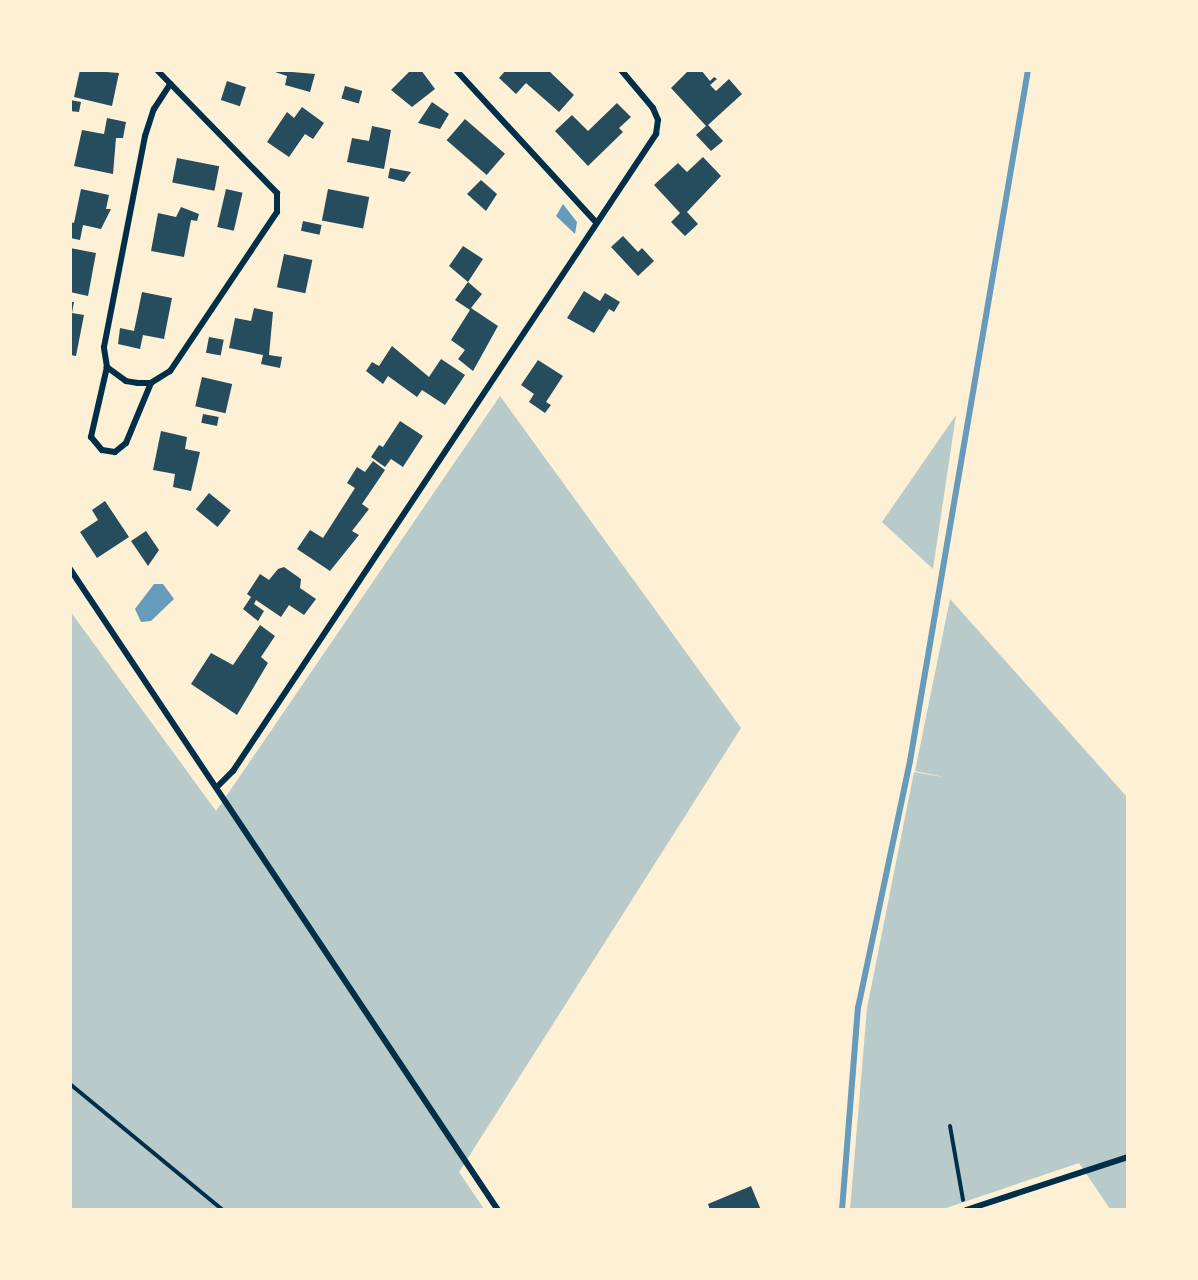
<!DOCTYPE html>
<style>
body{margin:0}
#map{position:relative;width:1198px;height:1280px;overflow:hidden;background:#fdf0d5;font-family:Roboto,sans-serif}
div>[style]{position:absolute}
.green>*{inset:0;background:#b9caca}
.water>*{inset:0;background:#669bbc}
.stream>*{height:6px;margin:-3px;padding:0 3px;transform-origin:3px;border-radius:3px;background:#669bbc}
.building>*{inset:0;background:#264d5e;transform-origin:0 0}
.path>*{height:4px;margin:-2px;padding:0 2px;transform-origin:2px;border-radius:2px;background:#003049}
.service>*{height:4.5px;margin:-2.25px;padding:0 2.25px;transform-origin:2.25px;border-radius:2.25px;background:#003049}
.minor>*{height:6px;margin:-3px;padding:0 3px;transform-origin:3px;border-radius:3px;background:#003049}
span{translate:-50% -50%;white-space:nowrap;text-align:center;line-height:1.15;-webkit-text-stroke:4.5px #fdf0d5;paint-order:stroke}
.frame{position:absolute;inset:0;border:72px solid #fdf0d5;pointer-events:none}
</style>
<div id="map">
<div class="green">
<div style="clip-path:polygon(500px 396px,741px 728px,459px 1172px,484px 1209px,71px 1209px,70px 611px,216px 811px)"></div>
<div style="clip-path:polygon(956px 415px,933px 569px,882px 522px)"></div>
<div style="clip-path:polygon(950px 599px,1127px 797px,1127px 1209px,1110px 1209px,1079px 1163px,943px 1209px,850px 1210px,867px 1008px,914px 772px,948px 778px,915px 771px)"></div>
</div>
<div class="water">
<div style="clip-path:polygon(563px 204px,577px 222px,575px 234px,556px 216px)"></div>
<div style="clip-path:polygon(154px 584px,163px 584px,174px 599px,151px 621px,141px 622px,135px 609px)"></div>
</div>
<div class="stream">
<div style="left:842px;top:1210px;width:203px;rotate:-85.5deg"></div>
<div style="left:858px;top:1008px;width:252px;rotate:-78.1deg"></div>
<div style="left:910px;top:761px;width:701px;rotate:-80.31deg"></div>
</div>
<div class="building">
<div style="clip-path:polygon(80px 70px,119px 73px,112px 106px,74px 97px)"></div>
<div style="clip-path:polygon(269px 70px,315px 74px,310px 92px,285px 85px,287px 76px)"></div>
<div style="clip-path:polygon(411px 70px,421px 70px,435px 89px,412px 107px,391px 90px)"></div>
<div style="clip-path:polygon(506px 70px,548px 70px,574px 95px,559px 112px,526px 83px,516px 94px,499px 78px)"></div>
<div style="clip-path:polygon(689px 70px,701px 70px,710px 81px,714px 77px,717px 79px,710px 85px,716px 91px,729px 79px,742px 94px,708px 125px,723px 141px,711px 151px,696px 135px,706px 126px,671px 88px)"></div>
<div style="left:227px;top:81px;width:20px;height:20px;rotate:18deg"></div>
<div style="left:345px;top:86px;width:18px;height:13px;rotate:16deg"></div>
<div style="clip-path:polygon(70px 100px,81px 102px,79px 112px,70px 111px)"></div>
<div style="clip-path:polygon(432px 102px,449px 114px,440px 129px,418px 123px)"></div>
<div style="clip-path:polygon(617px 103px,631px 117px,619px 128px,623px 132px,588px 166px,555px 131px,572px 115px,588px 131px)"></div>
<div style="clip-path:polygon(302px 107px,324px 123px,313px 139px,305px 134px,289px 157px,267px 142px,287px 112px,294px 118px)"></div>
<div style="clip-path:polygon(107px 118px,126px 122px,123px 138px,116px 138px,113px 174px,74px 166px,82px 130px,104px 134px)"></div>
<div style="left:465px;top:119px;width:53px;height:28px;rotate:41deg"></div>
<div style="clip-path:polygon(372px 126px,391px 130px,384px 169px,347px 162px,352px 138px,369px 141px)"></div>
<div style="clip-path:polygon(703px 157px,721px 176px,687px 212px,698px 224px,685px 236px,671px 222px,680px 213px,654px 185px,678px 163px,687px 172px)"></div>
<div style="left:177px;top:158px;width:43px;height:25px;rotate:11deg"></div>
<div style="clip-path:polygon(390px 168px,411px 172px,404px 182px,388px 178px)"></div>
<div style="clip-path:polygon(481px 180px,497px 194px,486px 211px,467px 194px)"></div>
<div style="clip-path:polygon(81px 189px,109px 195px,106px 209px,111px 209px,101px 229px,83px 225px,80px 240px,70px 238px,70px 222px,74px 223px)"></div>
<div style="left:226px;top:189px;width:17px;height:39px;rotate:13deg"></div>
<div style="left:328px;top:189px;width:42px;height:32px;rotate:11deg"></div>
<div style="clip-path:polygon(181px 207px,199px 214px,197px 221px,191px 220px,184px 257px,151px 251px,158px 213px,176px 217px)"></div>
<div style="left:303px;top:221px;width:19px;height:10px;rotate:12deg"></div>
<div style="clip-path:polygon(623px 236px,638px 252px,642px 248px,654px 261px,638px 276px,611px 247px)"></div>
<div style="clip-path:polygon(463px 246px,483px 259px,468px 282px,449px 266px)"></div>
<div style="clip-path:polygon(70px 248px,96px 253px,88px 296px,70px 292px)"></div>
<div style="left:284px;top:254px;width:29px;height:34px;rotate:12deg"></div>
<div style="clip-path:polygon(468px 282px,482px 294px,471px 308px,498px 326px,473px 371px,458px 359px,465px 350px,451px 340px,470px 310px,455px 300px)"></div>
<div style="clip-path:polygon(584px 291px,600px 301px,605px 293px,620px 302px,614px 312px,609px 309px,594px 333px,567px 318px)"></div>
<div style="clip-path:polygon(142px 292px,172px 298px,164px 339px,143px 335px,140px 349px,118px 344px,120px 328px,134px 331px)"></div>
<div style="clip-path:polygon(70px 302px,74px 302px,72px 313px,84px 315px,76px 356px,70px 355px)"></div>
<div style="clip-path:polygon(254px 308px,273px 312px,269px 355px,282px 357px,280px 368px,261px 364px,263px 355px,229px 348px,235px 318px,251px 321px)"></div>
<div style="left:209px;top:337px;width:15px;height:16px;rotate:11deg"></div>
<div style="clip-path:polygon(392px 346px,429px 377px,441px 359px,465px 375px,445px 405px,422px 390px,417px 397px,388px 376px,383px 384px,366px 371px,372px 362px,379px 366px)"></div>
<div style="clip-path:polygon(538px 360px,563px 376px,546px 402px,551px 405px,545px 413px,529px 402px,534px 394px,521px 385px)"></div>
<div style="left:202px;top:377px;width:31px;height:30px;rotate:13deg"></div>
<div style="left:203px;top:414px;width:16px;height:9px;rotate:11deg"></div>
<div style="clip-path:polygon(400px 421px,423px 436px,403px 467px,391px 459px,385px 467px,371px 457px,379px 445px,383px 447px)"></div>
<div style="clip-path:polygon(161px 431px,187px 437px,185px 449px,200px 452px,191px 491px,173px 487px,175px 474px,153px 470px)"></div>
<div style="clip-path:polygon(373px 461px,385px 470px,362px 504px,369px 509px,352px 531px,359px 535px,330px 571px,297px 549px,310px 530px,323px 538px,355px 488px,347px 483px,357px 467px,365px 472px)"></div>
<div style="left:209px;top:493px;width:28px;height:21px;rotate:39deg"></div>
<div style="clip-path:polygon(105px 501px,129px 537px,97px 558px,80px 532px,98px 520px,92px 510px)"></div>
<div style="clip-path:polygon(146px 531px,159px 550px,148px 566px,131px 541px)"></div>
<div style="clip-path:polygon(284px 567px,301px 579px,300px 588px,316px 599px,304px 615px,289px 605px,281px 617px,256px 600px,254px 604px,264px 611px,258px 621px,243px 609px,251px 597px,247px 594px,260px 574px,269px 580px,278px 569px)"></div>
<div style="clip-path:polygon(260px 625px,275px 636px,261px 657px,268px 663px,237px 715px,191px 684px,211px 653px,233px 665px)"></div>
<div style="clip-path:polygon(751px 1186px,761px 1210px,710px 1210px,708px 1204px)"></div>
</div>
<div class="path">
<div style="left:70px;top:1084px;width:198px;rotate:39.5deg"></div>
<div style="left:950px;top:1126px;width:75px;rotate:80deg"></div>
</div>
<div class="service">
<div style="left:327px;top:70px;width:1px"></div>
</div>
<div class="minor">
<div style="left:157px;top:70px;width:172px;rotate:45.7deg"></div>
<div style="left:277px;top:193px;width:19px;rotate:90deg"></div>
<div style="left:277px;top:212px;width:192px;rotate:123.9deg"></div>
<div style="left:170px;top:371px;width:22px;rotate:148deg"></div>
<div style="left:151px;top:383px;width:13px;rotate:180deg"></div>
<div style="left:138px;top:383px;width:12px;rotate:-171deg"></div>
<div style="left:126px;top:381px;width:24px;rotate:-144deg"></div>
<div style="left:107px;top:367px;width:20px;rotate:-99deg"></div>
<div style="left:104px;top:347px;width:215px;rotate:-79deg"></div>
<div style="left:145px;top:136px;width:28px;rotate:-72deg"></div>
<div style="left:154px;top:109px;width:30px;rotate:-57deg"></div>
<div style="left:456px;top:70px;width:205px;rotate:47.4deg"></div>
<div style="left:107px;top:367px;width:72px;rotate:102.9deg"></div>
<div style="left:91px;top:437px;width:17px;rotate:50deg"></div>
<div style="left:102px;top:450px;width:13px;rotate:9deg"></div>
<div style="left:115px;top:452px;width:14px;rotate:-39deg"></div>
<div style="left:126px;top:443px;width:65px;rotate:-67.4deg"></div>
<div style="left:70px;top:569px;width:771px;rotate:56.27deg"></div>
<div style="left:217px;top:787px;width:23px;rotate:-45deg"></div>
<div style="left:233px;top:771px;width:765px;rotate:-56.41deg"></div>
<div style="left:656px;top:134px;width:14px;rotate:-82deg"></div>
<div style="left:658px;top:120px;width:13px;rotate:-113deg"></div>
<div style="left:653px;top:108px;width:50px;rotate:-130.1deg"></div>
<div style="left:966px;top:1210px;width:170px;rotate:-18.1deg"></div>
</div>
<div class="frame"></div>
</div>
